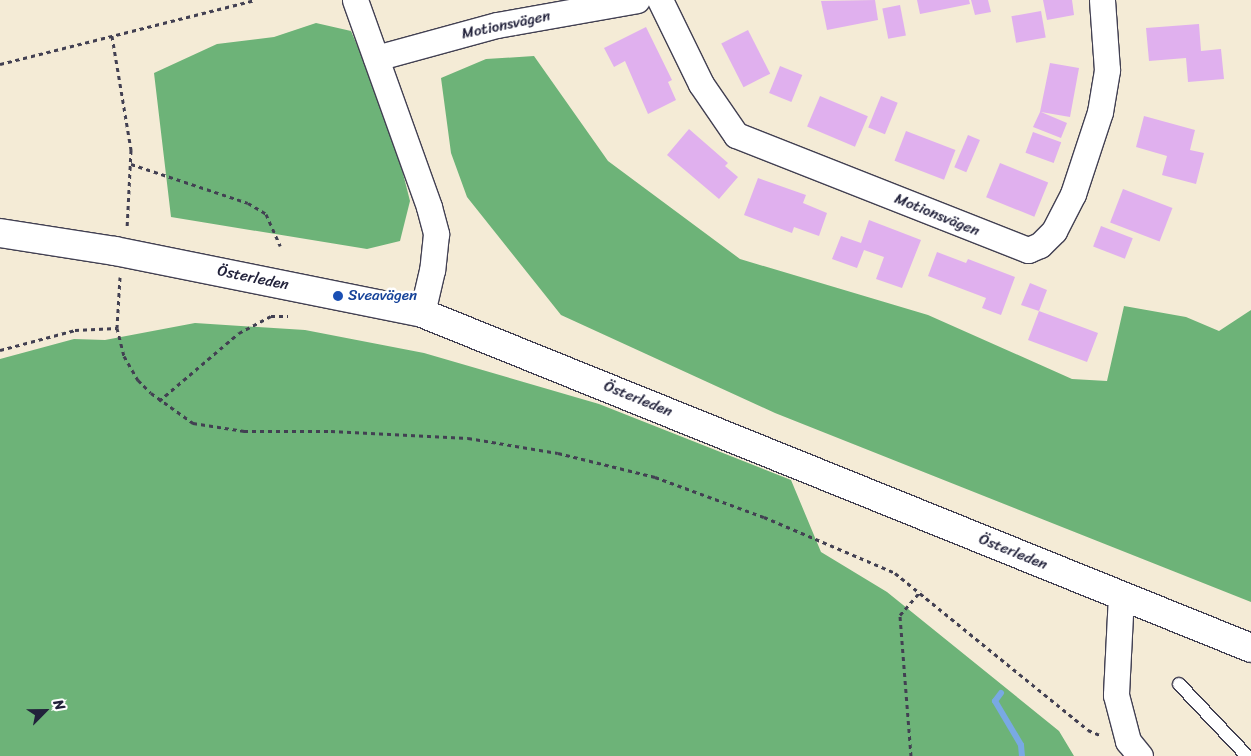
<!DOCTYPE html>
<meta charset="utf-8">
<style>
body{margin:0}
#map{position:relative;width:1251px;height:756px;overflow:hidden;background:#f4ebd6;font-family:Sriracha,sans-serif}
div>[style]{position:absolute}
.forest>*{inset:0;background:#6db378}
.stream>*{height:6px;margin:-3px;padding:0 3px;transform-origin:3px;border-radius:3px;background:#79a9e3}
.building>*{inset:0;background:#e0b0ee;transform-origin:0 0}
.path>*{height:3px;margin-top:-1.5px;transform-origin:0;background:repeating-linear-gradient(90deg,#424052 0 4px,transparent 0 8px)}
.roads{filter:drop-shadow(1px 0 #424052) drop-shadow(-1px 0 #424052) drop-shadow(0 1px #424052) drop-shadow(0 -1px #424052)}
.service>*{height:12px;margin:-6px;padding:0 6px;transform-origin:6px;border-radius:6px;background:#fff}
.minor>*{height:25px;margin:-12.5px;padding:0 12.5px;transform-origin:12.5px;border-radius:12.5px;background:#fff}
.secondary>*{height:28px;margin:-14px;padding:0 14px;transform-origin:14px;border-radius:14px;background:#fff}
.dots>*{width:14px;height:14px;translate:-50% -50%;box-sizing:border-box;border:2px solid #fff;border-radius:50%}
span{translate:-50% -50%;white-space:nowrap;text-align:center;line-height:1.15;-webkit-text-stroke:5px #fff;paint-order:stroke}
.street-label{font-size:15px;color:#22223b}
.transit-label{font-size:15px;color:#164399}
.left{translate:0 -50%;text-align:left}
.north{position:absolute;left:20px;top:686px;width:50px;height:50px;-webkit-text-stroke:4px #fff;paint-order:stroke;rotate:67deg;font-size:14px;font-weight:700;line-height:20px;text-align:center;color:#22223b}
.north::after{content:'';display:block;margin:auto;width:18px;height:22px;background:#22223b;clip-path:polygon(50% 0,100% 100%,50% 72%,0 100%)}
</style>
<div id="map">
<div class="forest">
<div style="clip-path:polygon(316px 23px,351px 31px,390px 122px,410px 201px,400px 241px,367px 249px,171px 217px,154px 73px,217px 44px,274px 37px)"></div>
<div style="clip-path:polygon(534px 56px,608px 161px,740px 259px,928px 315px,1072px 379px,1107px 381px,1124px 306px,1186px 317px,1219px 331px,1251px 310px,1251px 602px,775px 413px,561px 315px,467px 197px,451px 153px,441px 78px,486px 59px)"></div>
<div style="clip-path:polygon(195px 323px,305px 330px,424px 353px,599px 404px,791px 480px,821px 552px,887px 592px,1059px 731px,1074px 756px,0 756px,0 359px,74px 339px,105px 340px)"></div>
</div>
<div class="stream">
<div style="left:1001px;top:693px;width:10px;rotate:127deg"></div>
<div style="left:995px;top:701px;width:51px;rotate:59.4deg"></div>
<div style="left:1021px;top:745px;width:11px;rotate:85deg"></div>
</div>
<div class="building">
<div style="clip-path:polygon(875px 0,878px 20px,827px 30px,821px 1px)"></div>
<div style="clip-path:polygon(917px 0,969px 0,970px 4px,920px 14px)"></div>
<div style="clip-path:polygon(971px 0,988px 0,991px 12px,975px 15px)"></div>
<div style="clip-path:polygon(1043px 0,1072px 0,1074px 15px,1047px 20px)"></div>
<div style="left:900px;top:5px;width:31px;height:18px;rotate:79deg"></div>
<div style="left:1041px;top:11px;width:27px;height:30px;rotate:80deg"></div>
<div style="clip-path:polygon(1199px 24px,1201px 51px,1221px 49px,1224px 79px,1188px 82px,1186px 58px,1149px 61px,1146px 28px)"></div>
<div style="clip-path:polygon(646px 27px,672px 80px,668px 82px,676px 100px,648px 114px,625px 61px,614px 67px,604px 48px)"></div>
<div style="left:748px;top:30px;width:49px;height:30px;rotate:63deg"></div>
<div style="clip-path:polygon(1050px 63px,1079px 68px,1070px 117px,1041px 112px,1067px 123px,1061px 138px,1033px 127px,1040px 112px)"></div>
<div style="left:780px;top:66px;width:24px;height:29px;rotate:22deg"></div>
<div style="left:820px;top:96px;width:52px;height:33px;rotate:23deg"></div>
<div style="left:881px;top:96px;width:18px;height:34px;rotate:22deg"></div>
<div style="clip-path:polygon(1144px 116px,1195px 130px,1190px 150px,1204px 153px,1196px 184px,1162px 175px,1167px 156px,1136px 147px)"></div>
<div style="clip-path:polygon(689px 129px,728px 163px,725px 166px,738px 177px,719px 199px,667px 155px)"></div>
<div style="left:906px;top:131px;width:53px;height:32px;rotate:21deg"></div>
<div style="left:1033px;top:132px;width:30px;height:22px;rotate:20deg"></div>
<div style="left:968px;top:135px;width:13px;height:35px;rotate:23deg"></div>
<div style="left:1000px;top:163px;width:52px;height:37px;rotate:22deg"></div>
<div style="clip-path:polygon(758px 178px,806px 195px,803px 203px,827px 213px,819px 236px,794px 227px,792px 233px,744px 215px)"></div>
<div style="left:1123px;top:189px;width:53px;height:36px;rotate:21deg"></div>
<div style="clip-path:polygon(869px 220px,921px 240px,902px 288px,876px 279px,884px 257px,864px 250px,857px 268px,832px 259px,841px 236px,861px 243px)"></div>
<div style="left:1101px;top:226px;width:34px;height:22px;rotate:21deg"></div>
<div style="clip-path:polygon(937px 252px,966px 263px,968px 259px,1015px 277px,1001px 315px,982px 308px,986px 298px,928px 276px)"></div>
<div style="clip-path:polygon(1030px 283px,1047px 290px,1039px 311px,1098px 333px,1087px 362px,1028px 340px,1039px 311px,1021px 305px)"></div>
</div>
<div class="path">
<div style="left:112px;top:36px;width:116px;rotate:80.5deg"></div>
<div style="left:131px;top:150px;width:79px;rotate:92.9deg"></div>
<div style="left:0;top:64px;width:263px;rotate:-14.1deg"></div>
<div style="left:131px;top:164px;width:123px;rotate:18.4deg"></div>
<div style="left:248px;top:203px;width:21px;rotate:31deg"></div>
<div style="left:266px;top:214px;width:35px;rotate:66deg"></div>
<div style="left:120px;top:277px;width:51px;rotate:93.4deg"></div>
<div style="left:117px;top:328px;width:29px;rotate:76deg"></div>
<div style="left:124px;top:356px;width:28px;rotate:60deg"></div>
<div style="left:138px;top:380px;width:18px;rotate:45deg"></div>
<div style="left:151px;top:393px;width:52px;rotate:35.5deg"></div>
<div style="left:193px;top:423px;width:52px;rotate:8.9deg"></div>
<div style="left:244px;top:431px;width:87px"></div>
<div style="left:331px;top:431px;width:137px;rotate:2.9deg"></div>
<div style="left:468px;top:438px;width:91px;rotate:9.5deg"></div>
<div style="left:558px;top:453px;width:100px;rotate:13.9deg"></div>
<div style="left:655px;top:477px;width:116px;rotate:20.2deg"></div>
<div style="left:764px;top:517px;width:142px;rotate:23.1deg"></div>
<div style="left:895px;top:573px;width:249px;rotate:39.1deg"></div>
<div style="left:1088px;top:730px;width:15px;rotate:23deg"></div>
<div style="left:0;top:350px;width:78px;rotate:-14.9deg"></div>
<div style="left:75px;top:330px;width:42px;rotate:-2.7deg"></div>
<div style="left:159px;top:401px;width:105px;rotate:-40.4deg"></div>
<div style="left:239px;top:333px;width:36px;rotate:-28deg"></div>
<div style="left:271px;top:316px;width:17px"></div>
<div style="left:911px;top:756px;width:141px;rotate:-94.5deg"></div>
<div style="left:900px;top:615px;width:32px;rotate:-49deg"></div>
</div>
<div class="roads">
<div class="service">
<div style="left:1179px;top:684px;width:99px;rotate:46.6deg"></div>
</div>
<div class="minor">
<div style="left:355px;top:0;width:220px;rotate:70.3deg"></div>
<div style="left:429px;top:207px;width:28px;rotate:75deg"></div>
<div style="left:436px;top:234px;width:36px;rotate:96deg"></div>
<div style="left:432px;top:270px;width:44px;rotate:103.1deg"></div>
<div style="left:660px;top:0;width:93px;rotate:64deg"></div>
<div style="left:701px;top:84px;width:62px;rotate:55.5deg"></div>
<div style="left:736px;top:135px;width:314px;rotate:21.5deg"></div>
<div style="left:1028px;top:250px;width:13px;rotate:-23deg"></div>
<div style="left:1040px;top:245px;width:20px;rotate:-45deg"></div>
<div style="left:1054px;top:231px;width:42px;rotate:-62.8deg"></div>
<div style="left:1073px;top:194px;width:86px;rotate:-71.8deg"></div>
<div style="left:1100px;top:112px;width:43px;rotate:-80.5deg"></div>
<div style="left:1107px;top:70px;width:70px;rotate:-94.1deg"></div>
<div style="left:376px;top:58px;width:125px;rotate:-15.3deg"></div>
<div style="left:497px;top:25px;width:142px;rotate:-10.1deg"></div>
<div style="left:1121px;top:595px;width:100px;rotate:92.9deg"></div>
<div style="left:1116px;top:695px;width:48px;rotate:75.4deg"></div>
<div style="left:1128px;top:741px;width:19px;rotate:51deg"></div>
</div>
<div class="secondary">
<div style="left:0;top:233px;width:116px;rotate:8.9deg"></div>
<div style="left:115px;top:251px;width:313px;rotate:11.4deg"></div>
<div style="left:422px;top:313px;width:894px;rotate:22deg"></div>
</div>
</div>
<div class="dots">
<div style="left:338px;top:296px;background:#1a4fb4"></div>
</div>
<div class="street-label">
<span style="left:506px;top:25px;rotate:-12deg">Motionsvägen</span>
<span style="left:937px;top:215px;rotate:22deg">Motionsvägen</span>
<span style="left:253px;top:278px;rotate:12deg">Österleden</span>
<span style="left:638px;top:399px;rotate:22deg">Österleden</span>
<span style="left:1013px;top:552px;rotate:22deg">Österleden</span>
</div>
<div class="transit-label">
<span class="left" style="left:348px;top:296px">Sveavägen</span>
</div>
<div class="north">N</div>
</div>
